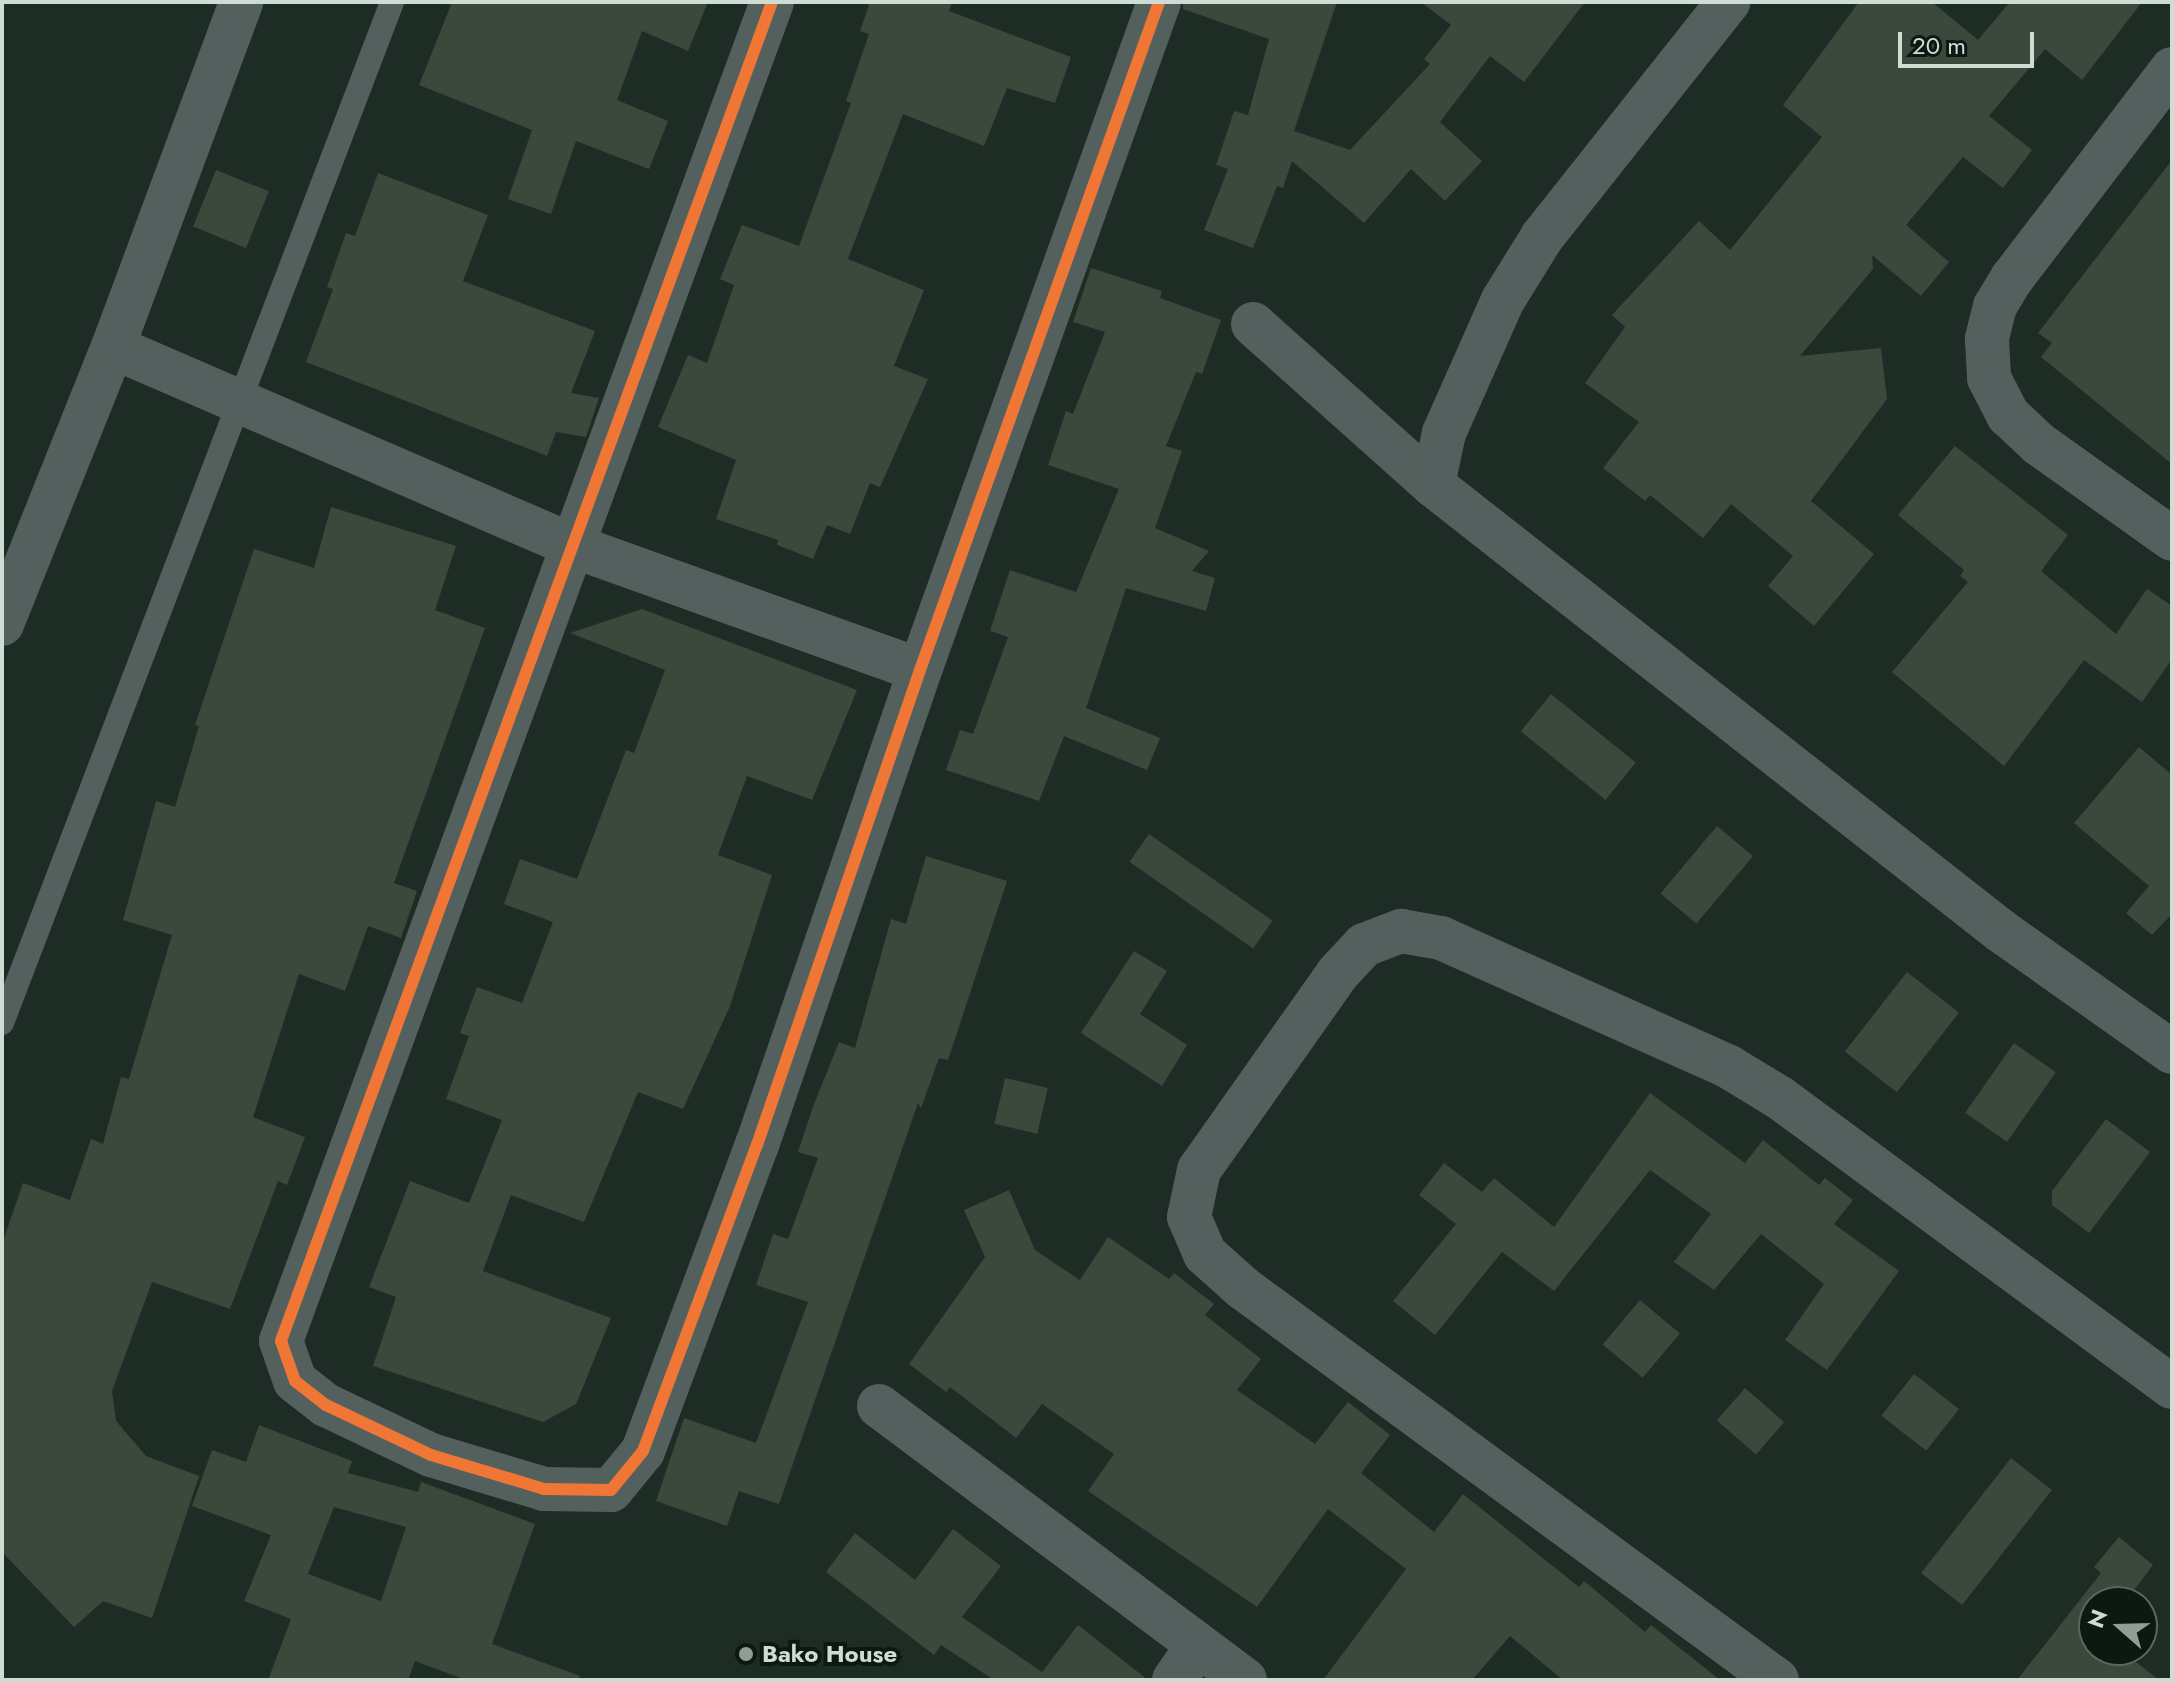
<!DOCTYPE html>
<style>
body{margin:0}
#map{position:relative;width:2174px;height:1682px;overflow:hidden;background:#1d2d25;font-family:Jost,sans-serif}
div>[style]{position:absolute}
.building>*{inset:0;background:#3b483c;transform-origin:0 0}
.service>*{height:24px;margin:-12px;padding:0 12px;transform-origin:12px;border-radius:12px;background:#54605d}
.minor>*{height:44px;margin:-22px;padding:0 22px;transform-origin:22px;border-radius:22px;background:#54605d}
.cycleway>*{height:12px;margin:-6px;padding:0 6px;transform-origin:6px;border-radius:6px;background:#f07635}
.dots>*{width:22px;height:22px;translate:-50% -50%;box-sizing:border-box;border:4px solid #0c1812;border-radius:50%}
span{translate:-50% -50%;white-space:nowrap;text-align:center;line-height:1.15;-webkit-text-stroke:8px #0c1812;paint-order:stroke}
.poi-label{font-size:24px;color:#ccddd4;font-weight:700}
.left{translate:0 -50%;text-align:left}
.frame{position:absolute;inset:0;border:4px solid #ccddd4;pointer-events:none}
.north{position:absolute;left:2078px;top:1586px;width:80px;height:80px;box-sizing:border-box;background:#0c1812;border:2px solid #596760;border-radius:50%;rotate:290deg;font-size:22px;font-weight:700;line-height:32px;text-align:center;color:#ccddd4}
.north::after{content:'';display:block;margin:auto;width:28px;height:36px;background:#8f9f97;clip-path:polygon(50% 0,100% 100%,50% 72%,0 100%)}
.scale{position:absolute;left:1898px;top:32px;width:136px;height:36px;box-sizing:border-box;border:4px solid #ccddd4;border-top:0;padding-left:10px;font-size:24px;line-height:28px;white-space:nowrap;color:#ccddd4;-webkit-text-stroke:6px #0c1812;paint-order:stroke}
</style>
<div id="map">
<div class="building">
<div style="clip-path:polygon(452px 2px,708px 2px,688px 51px,642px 31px,617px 100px,668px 121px,649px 169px,576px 141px,551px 214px,508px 199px,532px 130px,419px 85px)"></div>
<div style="clip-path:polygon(870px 2px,952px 2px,949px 11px,1071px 57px,1055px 103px,1007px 88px,984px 146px,903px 114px,848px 259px,924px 290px,894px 366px,928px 379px,880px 487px,870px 483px,850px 534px,827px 525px,813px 559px,777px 545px,778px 540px,716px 519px,736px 460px,658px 427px,688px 355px,707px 363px,734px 285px,720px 279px,742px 225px,799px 246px,851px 103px,846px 101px,869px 34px,860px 31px)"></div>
<div style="clip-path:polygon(1183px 2px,1337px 2px,1294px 131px,1350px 150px,1430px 64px,1424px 59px,1451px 25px,1421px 2px,1585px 2px,1524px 82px,1490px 56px,1440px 122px,1482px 161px,1445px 201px,1411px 169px,1364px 223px,1292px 161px,1283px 188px,1277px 186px,1253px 248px,1204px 230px,1228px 169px,1216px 165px,1234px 111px,1248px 115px,1269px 39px,1183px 9px)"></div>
<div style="clip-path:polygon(1859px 2px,1932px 2px,1978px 40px,2010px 2px,2142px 2px,2082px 80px,2045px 49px,1989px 116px,2032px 150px,2003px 188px,1963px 157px,1906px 225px,1949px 262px,1921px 296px,1872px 255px,1873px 269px,1800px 356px,1881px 348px,1887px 399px,1811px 501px,1874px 554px,1814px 626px,1768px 586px,1793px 556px,1731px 504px,1703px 538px,1650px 495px,1645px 501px,1603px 468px,1639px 422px,1585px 383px,1625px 327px,1612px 315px,1699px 221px,1730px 250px,1822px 137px,1783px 105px)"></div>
<div style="clip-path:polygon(2172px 160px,2172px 464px,2041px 357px,2052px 343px,2038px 333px)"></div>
<div style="left:216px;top:170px;width:57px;height:61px;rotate:22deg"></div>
<div style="clip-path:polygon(378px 173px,488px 215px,463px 281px,595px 331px,571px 393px,599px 398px,586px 437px,556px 432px,547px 456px,306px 362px,333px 289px,327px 287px,346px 233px,355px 236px)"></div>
<div style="clip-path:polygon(1091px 268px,1162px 291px,1160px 298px,1221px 320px,1202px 374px,1196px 372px,1166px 446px,1182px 451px,1155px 528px,1209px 551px,1192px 571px,1215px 578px,1206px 611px,1126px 588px,1086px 708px,1160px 738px,1147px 770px,1064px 736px,1039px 801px,946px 770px,960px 730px,973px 734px,1008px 637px,990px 631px,1010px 570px,1076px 592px,1119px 489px,1048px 465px,1066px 411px,1073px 414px,1105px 332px,1073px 322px)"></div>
<div style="clip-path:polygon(1955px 446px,2068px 535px,2041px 571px,2116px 634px,2147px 589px,2172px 606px,2172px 659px,2142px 702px,2084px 660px,2004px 766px,1892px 672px,1968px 582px,1960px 576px,1964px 570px,1898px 515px)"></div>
<div style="clip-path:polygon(331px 507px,456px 546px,435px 610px,485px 628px,394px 883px,417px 891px,401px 938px,368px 926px,345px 991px,299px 974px,253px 1117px,305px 1137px,287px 1185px,278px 1181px,230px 1309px,152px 1282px,112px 1391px,116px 1421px,146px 1456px,199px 1476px,152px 1618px,103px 1601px,74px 1627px,2px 1552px,2px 1244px,23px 1183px,70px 1200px,91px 1139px,103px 1144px,121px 1077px,129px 1079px,172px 935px,123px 920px,156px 801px,175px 807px,199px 726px,195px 725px,254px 549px,314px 568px)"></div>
<div style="clip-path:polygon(642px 609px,857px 690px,812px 800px,747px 776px,718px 855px,772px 875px,730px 1006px,683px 1109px,638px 1092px,584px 1222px,511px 1195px,483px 1271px,611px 1318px,576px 1404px,543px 1422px,373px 1366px,396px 1297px,369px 1287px,410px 1181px,469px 1203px,502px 1120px,446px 1099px,469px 1036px,460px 1033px,477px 987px,522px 1003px,553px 922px,504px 904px,520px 859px,577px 879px,626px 750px,634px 753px,665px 670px,570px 633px)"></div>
<div style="left:1551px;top:694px;width:109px;height:48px;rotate:39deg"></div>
<div style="clip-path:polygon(2139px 747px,2172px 775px,2172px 914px,2152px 935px,2126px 913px,2149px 886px,2074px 823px)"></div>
<div style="left:1717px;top:826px;width:47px;height:88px;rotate:40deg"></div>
<div style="left:1149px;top:834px;width:151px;height:34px;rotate:35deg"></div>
<div style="clip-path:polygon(926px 856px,1007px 881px,948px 1060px,939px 1058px,921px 1108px,918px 1103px,779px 1504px,739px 1491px,727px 1526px,656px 1501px,684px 1418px,756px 1443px,808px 1302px,756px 1285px,773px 1234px,788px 1239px,818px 1158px,798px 1152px,814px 1104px,839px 1042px,855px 1048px,891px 919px,906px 924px)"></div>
<div style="clip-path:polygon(1134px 951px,1167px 971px,1140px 1014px,1187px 1045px,1162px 1086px,1081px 1033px)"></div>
<div style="left:1907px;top:972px;width:66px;height:101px;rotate:38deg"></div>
<div style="left:2014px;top:1043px;width:51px;height:85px;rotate:35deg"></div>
<div style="left:1005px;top:1078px;width:44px;height:47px;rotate:13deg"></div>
<div style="clip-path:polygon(1650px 1093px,1745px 1163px,1763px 1140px,1819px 1185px,1825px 1178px,1853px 1200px,1834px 1224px,1899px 1271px,1827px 1370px,1785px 1340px,1824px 1284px,1761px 1234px,1714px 1290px,1674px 1262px,1711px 1214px,1650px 1170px,1554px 1291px,1502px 1252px,1435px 1335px,1393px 1301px,1456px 1224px,1419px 1195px,1444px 1163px,1482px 1192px,1494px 1178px,1554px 1227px)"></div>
<div style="clip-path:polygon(2106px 1119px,2150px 1152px,2089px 1233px,2052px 1205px,2052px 1191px)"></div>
<div style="clip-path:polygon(1009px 1190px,1035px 1250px,1080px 1280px,1108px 1237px,1169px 1279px,1174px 1273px,1214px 1304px,1205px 1315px,1261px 1359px,1237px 1390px,1315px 1444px,1348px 1402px,1390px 1435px,1361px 1473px,1434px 1532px,1463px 1494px,1579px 1587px,1584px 1581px,1645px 1632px,1651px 1625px,1720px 1680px,1563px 1680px,1510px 1636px,1472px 1680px,1323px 1680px,1406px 1569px,1328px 1509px,1257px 1607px,1088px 1491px,1114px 1454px,1042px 1404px,1016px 1438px,950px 1387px,946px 1392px,909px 1364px,985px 1257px,964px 1210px)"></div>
<div style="left:1640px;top:1300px;width:52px;height:58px;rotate:40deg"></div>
<div style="left:1914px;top:1374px;width:57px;height:53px;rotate:38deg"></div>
<div style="left:1745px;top:1388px;width:52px;height:43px;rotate:41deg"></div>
<div style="clip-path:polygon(evenodd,259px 1425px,352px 1461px,348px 1473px,418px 1492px,421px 1482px,535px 1524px,492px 1644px,580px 1676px,579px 1680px,466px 1680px,415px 1661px,408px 1680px,268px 1680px,291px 1619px,244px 1601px,271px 1535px,192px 1506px,212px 1450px,246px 1462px,259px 1425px,334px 1507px,406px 1527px,381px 1601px,308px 1574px,334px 1507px)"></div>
<div style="left:2011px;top:1458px;width:52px;height:146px;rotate:38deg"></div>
<div style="clip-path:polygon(953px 1529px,1001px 1566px,962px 1617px,1042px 1672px,1078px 1625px,1148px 1680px,994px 1680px,941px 1645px,934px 1655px,826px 1572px,855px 1533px,915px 1580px)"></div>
<div style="clip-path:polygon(2119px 1537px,2153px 1565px,2125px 1602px,2094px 1602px,2094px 1650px,2121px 1650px,2159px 1680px,2017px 1680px,2101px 1573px,2094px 1567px)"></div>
</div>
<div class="service">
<div style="left:2px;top:1023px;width:1093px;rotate:-69.09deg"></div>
</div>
<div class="minor">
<div style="left:772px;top:2px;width:1426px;rotate:110.14deg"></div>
<div style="left:281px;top:1341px;width:42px;rotate:70.7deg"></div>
<div style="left:295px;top:1381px;width:39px;rotate:38deg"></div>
<div style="left:326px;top:1405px;width:116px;rotate:25.5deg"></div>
<div style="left:431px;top:1455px;width:118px;rotate:16.7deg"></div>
<div style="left:544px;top:1489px;width:67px;rotate:0.9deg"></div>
<div style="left:611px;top:1490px;width:50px;rotate:-50.6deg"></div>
<div style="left:643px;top:1451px;width:327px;rotate:-69.6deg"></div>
<div style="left:757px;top:1145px;width:502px;rotate:-71.06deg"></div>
<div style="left:920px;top:670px;width:709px;rotate:-70.31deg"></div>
<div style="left:2172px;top:69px;width:263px;rotate:127.4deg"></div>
<div style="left:2012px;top:278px;width:33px;rotate:121deg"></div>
<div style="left:1995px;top:306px;width:34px;rotate:104deg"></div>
<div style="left:1987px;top:339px;width:39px;rotate:87deg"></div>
<div style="left:1989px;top:378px;width:42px;rotate:62.8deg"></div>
<div style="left:2008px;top:415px;width:42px;rotate:43.1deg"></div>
<div style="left:2039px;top:444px;width:163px;rotate:35.5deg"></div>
<div style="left:1253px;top:324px;width:241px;rotate:41.8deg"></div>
<div style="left:1433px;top:485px;width:722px;rotate:38.14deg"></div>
<div style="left:2001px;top:931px;width:209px;rotate:35.3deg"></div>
<div style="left:113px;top:347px;width:504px;rotate:23.36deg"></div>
<div style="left:576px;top:547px;width:365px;rotate:19.7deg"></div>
<div style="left:1433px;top:485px;width:53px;rotate:-78.1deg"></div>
<div style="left:1444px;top:433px;width:145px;rotate:-66.1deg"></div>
<div style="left:1503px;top:300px;width:74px;rotate:-58.2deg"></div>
<div style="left:1542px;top:237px;width:300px;rotate:-51.6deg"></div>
<div style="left:2px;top:624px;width:298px;rotate:-68.2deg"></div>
<div style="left:113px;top:347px;width:368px;rotate:-69.6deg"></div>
<div style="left:879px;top:1406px;width:457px;rotate:36.8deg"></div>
<div style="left:1174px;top:1680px;width:42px;rotate:-55.6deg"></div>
<div style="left:1777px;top:1680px;width:662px;rotate:-143.72deg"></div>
<div style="left:1243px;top:1288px;width:51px;rotate:-138.2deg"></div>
<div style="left:1205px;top:1254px;width:40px;rotate:-113.4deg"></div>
<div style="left:1189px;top:1217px;width:48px;rotate:-78deg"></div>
<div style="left:1199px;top:1170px;width:241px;rotate:-54.8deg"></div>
<div style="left:1338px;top:973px;width:38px;rotate:-47deg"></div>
<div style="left:1364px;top:945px;width:40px;rotate:-21deg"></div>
<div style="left:1401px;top:931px;width:41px;rotate:9.9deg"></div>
<div style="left:1441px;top:938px;width:316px;rotate:24.1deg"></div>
<div style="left:1729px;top:1067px;width:60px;rotate:31.3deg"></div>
<div style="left:1780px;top:1098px;width:487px;rotate:36.4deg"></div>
</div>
<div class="cycleway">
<div style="left:772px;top:2px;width:1426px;rotate:110.14deg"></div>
<div style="left:281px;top:1341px;width:42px;rotate:70.7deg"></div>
<div style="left:295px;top:1381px;width:39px;rotate:38deg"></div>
<div style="left:326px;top:1405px;width:116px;rotate:25.5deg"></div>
<div style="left:431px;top:1455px;width:118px;rotate:16.7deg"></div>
<div style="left:544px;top:1489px;width:67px;rotate:0.9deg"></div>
<div style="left:611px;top:1490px;width:50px;rotate:-50.6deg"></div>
<div style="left:643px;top:1451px;width:327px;rotate:-69.6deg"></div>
<div style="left:757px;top:1145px;width:502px;rotate:-71.06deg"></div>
<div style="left:920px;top:670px;width:709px;rotate:-70.31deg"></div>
</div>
<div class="dots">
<div style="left:746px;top:1654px;background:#8f9f97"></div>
</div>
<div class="poi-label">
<span class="left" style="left:762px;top:1654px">Bako House</span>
</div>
<div class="frame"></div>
<div class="north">N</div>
<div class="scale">20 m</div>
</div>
